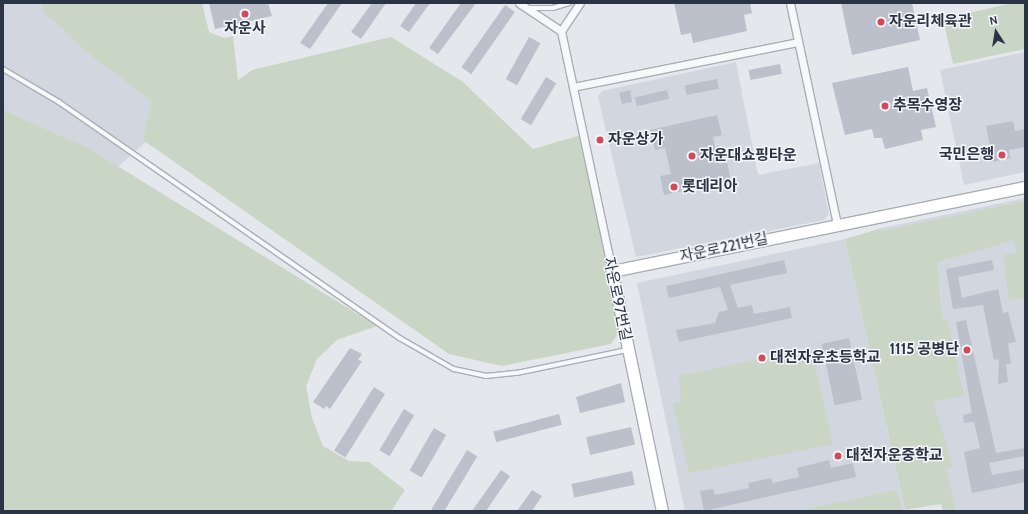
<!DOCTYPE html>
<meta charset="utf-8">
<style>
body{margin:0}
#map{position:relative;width:1028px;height:514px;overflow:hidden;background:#e4e7ec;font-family:Cabin,"Noto Sans KR",sans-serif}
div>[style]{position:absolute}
.built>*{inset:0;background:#d2d6de}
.green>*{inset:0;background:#c9d6c5}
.building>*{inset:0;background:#bbc0ca;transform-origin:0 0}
.roads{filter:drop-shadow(1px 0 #a9aeb7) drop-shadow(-1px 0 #a9aeb7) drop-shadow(0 1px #a9aeb7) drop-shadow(0 -1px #a9aeb7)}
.lane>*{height:3.5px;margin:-1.75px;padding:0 1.75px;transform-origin:1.75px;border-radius:1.75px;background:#f7f8fa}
.street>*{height:7px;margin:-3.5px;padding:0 3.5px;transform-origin:3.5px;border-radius:3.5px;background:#f7f8fa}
.secondary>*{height:11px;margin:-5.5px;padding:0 5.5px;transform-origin:5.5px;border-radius:5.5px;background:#fff}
.dots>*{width:11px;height:11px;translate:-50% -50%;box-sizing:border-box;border:2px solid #f4f6f9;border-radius:50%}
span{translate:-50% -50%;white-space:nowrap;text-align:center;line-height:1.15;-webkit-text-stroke:3px #f4f6f9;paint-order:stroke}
.poi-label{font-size:15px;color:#2b3445;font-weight:700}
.left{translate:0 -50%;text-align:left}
.right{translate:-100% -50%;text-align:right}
.street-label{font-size:15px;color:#2b3445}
.frame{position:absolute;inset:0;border:4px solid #2b3445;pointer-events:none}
.north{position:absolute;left:976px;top:12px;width:40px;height:40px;-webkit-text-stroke:3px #f4f6f9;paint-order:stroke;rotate:348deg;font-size:11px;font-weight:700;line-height:16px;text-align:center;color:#2b3445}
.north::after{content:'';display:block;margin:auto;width:14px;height:18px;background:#2b3445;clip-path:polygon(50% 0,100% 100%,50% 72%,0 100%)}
</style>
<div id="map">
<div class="built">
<div style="clip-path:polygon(3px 3px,121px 3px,178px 113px,70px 210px,3px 183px)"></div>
<div style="clip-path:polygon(1025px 52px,1025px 172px,964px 185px,940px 70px)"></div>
<div style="clip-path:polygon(736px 62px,758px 175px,819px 163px,829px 214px,824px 220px,636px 257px,598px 97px,602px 91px)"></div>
<div style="clip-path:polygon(1025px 198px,1025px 511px,943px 511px,882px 228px)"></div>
<div style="clip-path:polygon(845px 239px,905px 511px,685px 511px,637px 283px)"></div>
</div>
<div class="green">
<div style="clip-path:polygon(42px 3px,202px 3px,209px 32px,224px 38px,233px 36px,238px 80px,252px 70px,391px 37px,463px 82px,533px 149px,581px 135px,619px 332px,611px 344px,502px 366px,449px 354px,143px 140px,152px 101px,89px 54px,44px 12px)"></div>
<div style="clip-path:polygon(1012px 3px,1025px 3px,1025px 49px,953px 64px,943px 19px)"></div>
<div style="clip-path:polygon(3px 110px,90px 149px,377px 326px,337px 340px,317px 359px,306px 386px,312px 418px,323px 446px,349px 461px,369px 462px,405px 490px,391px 511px,3px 511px)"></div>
<div style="clip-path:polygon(1025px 201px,1025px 298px,1009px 300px,1003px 255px,1017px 253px,1014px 240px,937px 262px,942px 319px,948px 321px,964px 396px,933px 402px,953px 466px,946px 468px,956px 511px,943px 511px,941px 504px,905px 510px,845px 239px,882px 228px,883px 231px)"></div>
<div style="clip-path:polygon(811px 348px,833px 444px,689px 473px,673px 404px,681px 402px,679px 376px)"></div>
<div style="clip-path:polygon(897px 490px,902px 511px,798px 511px)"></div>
</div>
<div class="building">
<div style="clip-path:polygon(209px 3px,268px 3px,272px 16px,215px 29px)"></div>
<div style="clip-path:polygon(328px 3px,342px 3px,310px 49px,300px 43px)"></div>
<div style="clip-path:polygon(372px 3px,386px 3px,361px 39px,351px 32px)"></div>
<div style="clip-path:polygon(416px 3px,430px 3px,409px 32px,400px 26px)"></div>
<div style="clip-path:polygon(461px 3px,476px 3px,438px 54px,429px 48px)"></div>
<div style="clip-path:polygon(674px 3px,750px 3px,752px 13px,744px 15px,747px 31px,693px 43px,691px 33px,681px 35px)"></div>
<div style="clip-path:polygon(841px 3px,912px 3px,920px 40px,852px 55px)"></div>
<div style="left:505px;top:5px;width:12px;height:76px;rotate:35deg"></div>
<div style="left:529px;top:37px;width:13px;height:48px;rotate:29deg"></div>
<div style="left:780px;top:64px;width:10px;height:32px;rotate:79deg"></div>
<div style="clip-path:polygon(908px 67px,913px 91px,927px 88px,936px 127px,921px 130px,923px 140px,885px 149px,882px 138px,874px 138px,872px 129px,845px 135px,832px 83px)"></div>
<div style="left:546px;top:77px;width:12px;height:49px;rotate:31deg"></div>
<div style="left:717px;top:79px;width:10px;height:33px;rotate:79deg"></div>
<div style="clip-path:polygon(630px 90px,632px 102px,622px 104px,619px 93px)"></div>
<div style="left:667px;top:90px;width:9px;height:33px;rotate:77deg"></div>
<div style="clip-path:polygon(717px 115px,722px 135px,713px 137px,719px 164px,727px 162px,731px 181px,664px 195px,660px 176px,671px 174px,665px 148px,655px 150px,650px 130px)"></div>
<div style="clip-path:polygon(1013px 121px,1015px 131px,1025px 129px,1025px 147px,1009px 150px,1011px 158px,993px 162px,986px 126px)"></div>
<div style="clip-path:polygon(784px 260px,787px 273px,730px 285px,738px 308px,752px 305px,754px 314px,790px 307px,792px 318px,679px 342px,676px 330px,715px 323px,719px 312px,728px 310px,720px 287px,669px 298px,666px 286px)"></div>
<div style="clip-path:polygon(992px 260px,994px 270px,958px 277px,962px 298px,998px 289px,1003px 313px,1008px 312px,1016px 342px,1008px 343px,1011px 364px,1006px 364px,1008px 382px,998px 384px,999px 359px,994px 360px,983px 305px,953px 309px,946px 269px)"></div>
<div style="clip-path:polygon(966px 320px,996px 453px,1025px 448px,1025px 456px,989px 463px,992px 475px,1025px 469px,1025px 482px,972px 493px,964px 452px,980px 448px,974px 422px,964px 423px,963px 415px,972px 413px,956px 322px)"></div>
<div style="left:849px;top:338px;width:63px;height:28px;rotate:78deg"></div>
<div style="clip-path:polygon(350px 348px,362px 354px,358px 360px,362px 361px,330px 409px,326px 406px,324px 409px,313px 402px)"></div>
<div style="clip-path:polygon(621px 383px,625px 402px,580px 413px,576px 397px)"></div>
<div style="left:374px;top:387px;width:13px;height:75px;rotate:32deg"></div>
<div style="left:404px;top:409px;width:12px;height:48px;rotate:31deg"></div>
<div style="left:559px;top:414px;width:11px;height:68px;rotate:75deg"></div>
<div style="left:631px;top:427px;width:18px;height:46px;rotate:77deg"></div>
<div style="left:434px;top:428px;width:14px;height:49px;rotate:30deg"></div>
<div style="left:467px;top:450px;width:12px;height:69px;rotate:31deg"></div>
<div style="clip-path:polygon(829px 460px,831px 468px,853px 463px,856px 477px,704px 511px,700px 491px,713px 489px,715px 495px,749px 488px,748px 483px,771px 478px,773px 483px,799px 477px,797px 468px)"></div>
<div style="clip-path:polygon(501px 470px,510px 476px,486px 511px,472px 511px)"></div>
<div style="left:632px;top:471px;width:14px;height:62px;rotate:78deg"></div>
<div style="clip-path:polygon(532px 490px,542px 496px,532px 511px,517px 511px)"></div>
</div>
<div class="roads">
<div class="lane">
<div style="left:529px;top:8px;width:24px"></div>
<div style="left:553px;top:8px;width:17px;rotate:-17deg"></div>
<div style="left:3px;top:69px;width:65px;rotate:30.5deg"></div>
<div style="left:59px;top:102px;width:415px;rotate:34.7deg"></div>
<div style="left:400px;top:338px;width:62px;rotate:29.9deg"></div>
<div style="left:454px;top:369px;width:33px;rotate:12deg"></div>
<div style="left:486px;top:376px;width:31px;rotate:-6deg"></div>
<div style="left:517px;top:373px;width:112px;rotate:-11.8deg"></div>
</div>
<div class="street">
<div style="left:519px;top:3px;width:50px;rotate:33.7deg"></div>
<div style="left:561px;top:31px;width:245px;rotate:78deg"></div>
<div style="left:790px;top:3px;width:227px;rotate:78deg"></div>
<div style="left:561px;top:31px;width:34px;rotate:-56deg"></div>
<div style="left:573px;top:87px;width:229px;rotate:-11.3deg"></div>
</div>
<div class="secondary">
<div style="left:662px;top:511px;width:245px;rotate:-101.8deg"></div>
<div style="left:612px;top:271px;width:421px;rotate:-11.5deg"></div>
</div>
</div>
<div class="dots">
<div style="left:245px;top:14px;background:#d1495b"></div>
<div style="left:881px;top:22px;background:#d1495b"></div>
<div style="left:885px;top:106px;background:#d1495b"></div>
<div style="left:600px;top:140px;background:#d1495b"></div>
<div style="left:1002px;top:155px;background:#d1495b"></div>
<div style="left:692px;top:156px;background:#d1495b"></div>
<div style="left:674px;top:187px;background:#d1495b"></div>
<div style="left:967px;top:350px;background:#d1495b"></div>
<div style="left:762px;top:358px;background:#d1495b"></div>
<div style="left:838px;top:456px;background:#d1495b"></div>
</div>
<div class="poi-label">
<span class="left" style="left:889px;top:22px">자운리체육관</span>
<span style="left:245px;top:29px">자운사</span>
<span class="left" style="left:893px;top:106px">추목수영장</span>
<span class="left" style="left:608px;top:140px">자운상가</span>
<span class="right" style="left:994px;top:155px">국민은행</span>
<span class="left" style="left:700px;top:156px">자운대쇼핑타운</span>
<span class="left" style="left:682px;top:187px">롯데리아</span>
<span class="right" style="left:959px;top:350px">1115 공병단</span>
<span class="left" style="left:770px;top:358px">대전자운초등학교</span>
<span class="left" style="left:846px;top:456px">대전자운중학교</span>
</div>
<div class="street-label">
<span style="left:724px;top:248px;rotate:-12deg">자운로221번길</span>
<span style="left:617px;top:299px;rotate:78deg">자운로97번길</span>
</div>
<div class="frame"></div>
<div class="north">N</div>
</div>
